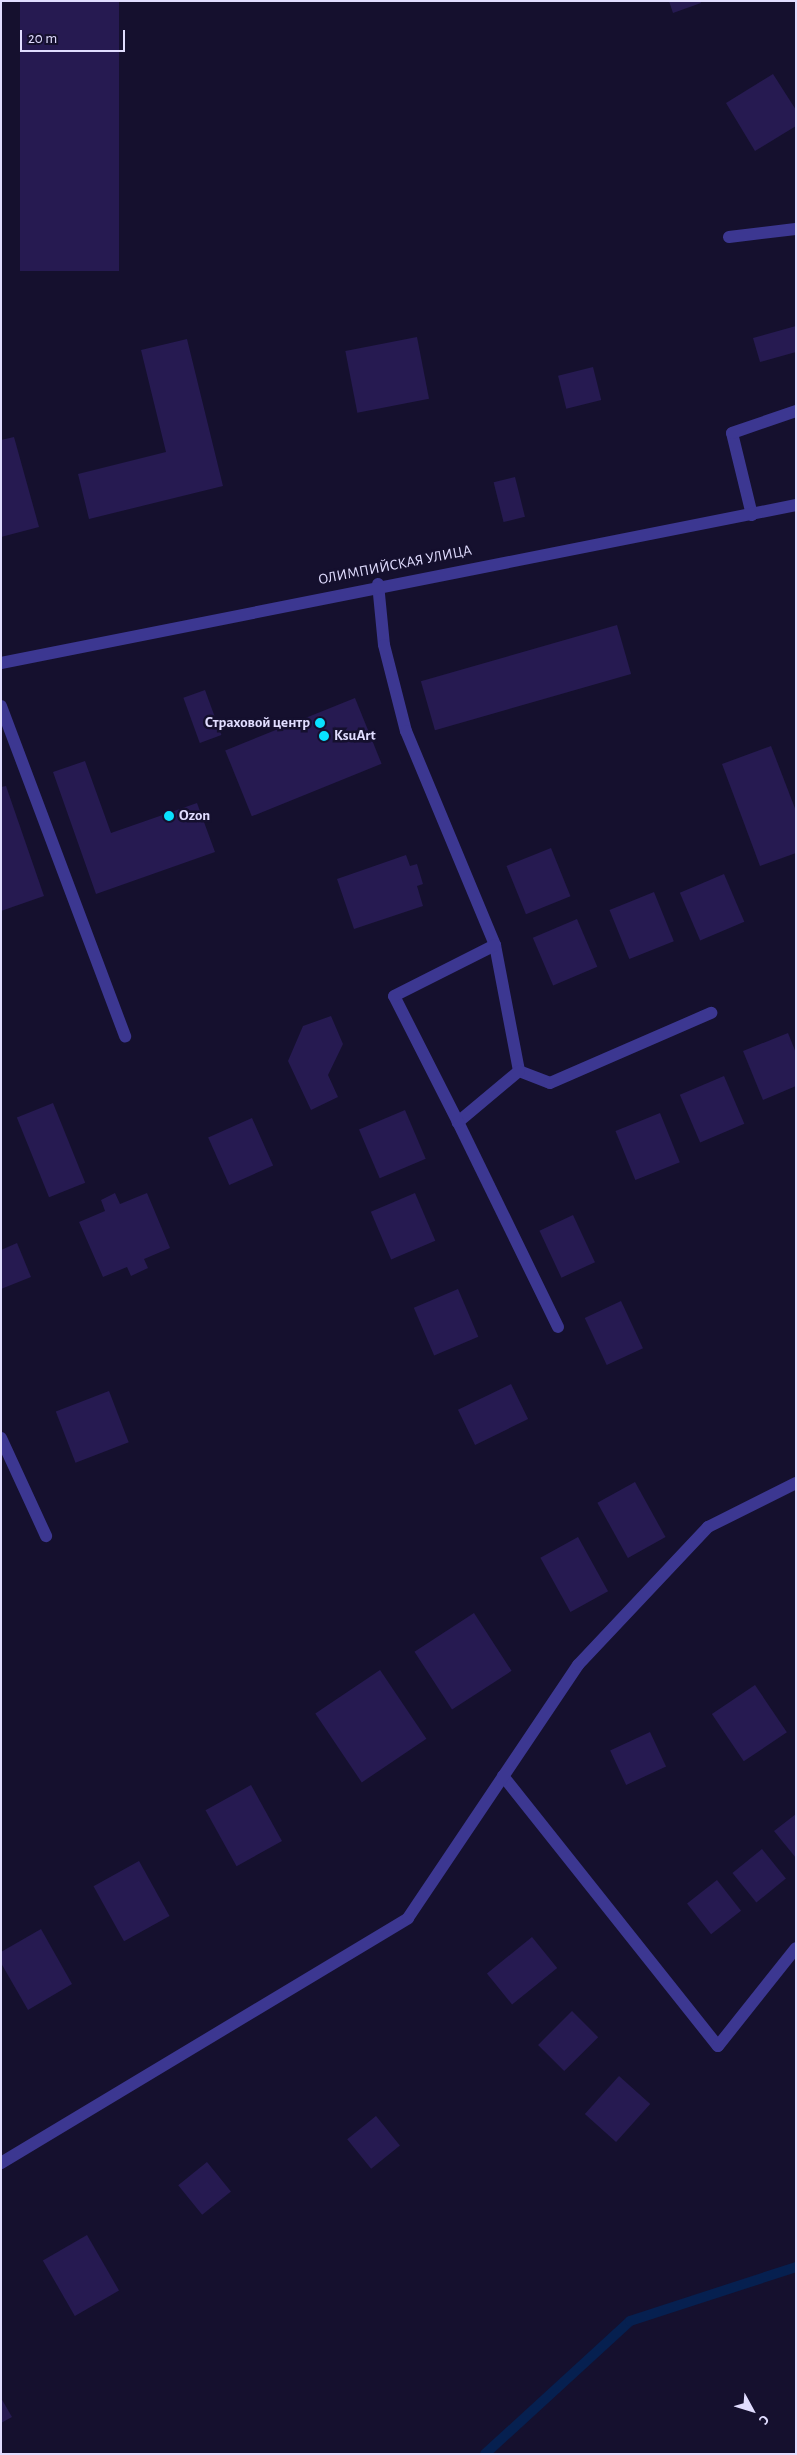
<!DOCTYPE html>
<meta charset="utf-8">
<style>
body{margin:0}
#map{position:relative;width:797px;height:2455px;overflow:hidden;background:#15102e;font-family:"Alegreya Sans",sans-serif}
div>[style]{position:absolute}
.stream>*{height:10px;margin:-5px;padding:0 5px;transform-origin:5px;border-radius:5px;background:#062050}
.building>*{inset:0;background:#261a51;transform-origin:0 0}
.minor>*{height:12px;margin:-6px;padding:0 6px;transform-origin:6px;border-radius:6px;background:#3c3791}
.dots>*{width:14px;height:14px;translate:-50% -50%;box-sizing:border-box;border:2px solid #15102e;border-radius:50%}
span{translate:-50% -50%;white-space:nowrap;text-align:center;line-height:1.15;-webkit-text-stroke:5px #15102e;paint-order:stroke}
.street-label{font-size:15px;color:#e1ddff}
.poi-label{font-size:15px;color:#e1ddff;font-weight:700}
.right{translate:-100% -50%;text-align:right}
.left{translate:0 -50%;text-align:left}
.frame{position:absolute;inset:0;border:2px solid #e1ddff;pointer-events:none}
.north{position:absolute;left:727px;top:2385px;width:50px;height:50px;-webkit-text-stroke:4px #15102e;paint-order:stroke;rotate:129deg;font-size:14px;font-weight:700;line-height:20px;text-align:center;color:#e1ddff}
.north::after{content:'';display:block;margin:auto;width:18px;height:22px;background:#e1ddff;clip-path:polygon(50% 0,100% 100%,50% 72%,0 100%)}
.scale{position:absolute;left:20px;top:30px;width:105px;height:22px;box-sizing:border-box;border:2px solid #e1ddff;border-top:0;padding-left:6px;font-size:15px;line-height:18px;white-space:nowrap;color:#e1ddff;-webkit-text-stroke:4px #15102e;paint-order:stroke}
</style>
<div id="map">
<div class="stream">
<div style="left:485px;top:2454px;width:197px;rotate:-42.5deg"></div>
<div style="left:630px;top:2321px;width:175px;rotate:-18deg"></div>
</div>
<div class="building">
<div style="left:20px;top:1px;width:99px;height:270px"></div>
<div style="clip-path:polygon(669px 1px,700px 1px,701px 3px,673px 13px)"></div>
<div style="clip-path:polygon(773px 74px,796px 110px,796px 126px,755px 151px,726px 103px)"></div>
<div style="clip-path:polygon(796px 326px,796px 352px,760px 362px,753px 338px)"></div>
<div style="left:417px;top:337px;width:63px;height:73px;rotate:79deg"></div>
<div style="clip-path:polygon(187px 339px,223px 486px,89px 519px,78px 474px,166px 452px,141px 350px)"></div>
<div style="left:593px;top:367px;width:34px;height:36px;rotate:76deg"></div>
<div style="clip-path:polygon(14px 437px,39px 527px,1px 537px,1px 440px)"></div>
<div style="left:515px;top:477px;width:41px;height:22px;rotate:76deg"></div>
<div style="left:617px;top:625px;width:51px;height:204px;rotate:74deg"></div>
<div style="left:205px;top:690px;width:48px;height:23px;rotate:70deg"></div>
<div style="left:355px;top:698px;width:71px;height:140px;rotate:68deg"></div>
<div style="clip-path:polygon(771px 746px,796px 811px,796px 853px,760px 866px,722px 764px)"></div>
<div style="clip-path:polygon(85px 761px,111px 833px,197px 803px,215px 852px,96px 894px,53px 772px)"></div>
<div style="clip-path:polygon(6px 786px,44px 896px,1px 911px,1px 787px)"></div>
<div style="left:551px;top:848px;width:52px;height:48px;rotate:68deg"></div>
<div style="clip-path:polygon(406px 855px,410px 866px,417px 864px,423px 884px,417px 886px,423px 906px,354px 929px,337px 879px)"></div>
<div style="left:724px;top:874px;width:52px;height:48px;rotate:67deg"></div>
<div style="left:654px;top:892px;width:53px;height:48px;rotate:68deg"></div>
<div style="left:577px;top:919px;width:52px;height:48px;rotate:67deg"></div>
<div style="clip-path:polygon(331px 1016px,343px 1044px,328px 1075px,338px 1097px,311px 1110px,288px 1061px,303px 1026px)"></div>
<div style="clip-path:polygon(788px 1033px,796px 1053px,796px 1086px,763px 1100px,743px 1051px)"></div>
<div style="left:724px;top:1076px;width:52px;height:48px;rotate:67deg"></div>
<div style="left:53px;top:1103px;width:86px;height:39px;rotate:68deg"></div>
<div style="left:405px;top:1110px;width:53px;height:50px;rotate:67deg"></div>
<div style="left:660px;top:1113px;width:53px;height:48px;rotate:68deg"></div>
<div style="left:252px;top:1118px;width:52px;height:48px;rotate:66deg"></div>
<div style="clip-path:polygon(115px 1193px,120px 1204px,147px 1193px,170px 1248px,144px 1259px,148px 1268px,131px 1276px,127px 1267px,103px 1277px,79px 1222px,105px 1211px,101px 1200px)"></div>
<div style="left:415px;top:1193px;width:52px;height:48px;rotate:67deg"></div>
<div style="left:573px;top:1215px;width:52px;height:37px;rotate:65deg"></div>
<div style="clip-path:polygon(17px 1243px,31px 1277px,1px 1289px,1px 1250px)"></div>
<div style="left:458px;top:1289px;width:52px;height:48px;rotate:67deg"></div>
<div style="left:621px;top:1301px;width:52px;height:40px;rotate:65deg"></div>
<div style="left:511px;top:1384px;width:39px;height:59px;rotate:64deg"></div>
<div style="left:109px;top:1391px;width:55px;height:57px;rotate:69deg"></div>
<div style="left:635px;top:1482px;width:63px;height:43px;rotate:61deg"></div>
<div style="left:578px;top:1537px;width:62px;height:43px;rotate:61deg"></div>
<div style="left:474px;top:1613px;width:69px;height:71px;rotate:57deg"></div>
<div style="left:380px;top:1670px;width:83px;height:78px;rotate:56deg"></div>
<div style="left:755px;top:1685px;width:57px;height:52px;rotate:56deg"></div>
<div style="left:650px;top:1732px;width:38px;height:44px;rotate:65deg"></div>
<div style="left:251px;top:1785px;width:64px;height:52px;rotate:61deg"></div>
<div style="clip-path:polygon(796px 1814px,796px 1858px,774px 1831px)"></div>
<div style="left:762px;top:1849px;width:38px;height:38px;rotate:51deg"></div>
<div style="left:139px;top:1861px;width:63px;height:52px;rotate:61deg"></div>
<div style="left:717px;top:1880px;width:39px;height:38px;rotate:52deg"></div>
<div style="clip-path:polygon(41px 1929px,72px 1984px,28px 2010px,1px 1963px,1px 1952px)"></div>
<div style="left:532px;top:1937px;width:40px;height:58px;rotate:51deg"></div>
<div style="left:572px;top:2011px;width:37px;height:48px;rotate:45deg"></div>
<div style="left:619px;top:2076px;width:42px;height:51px;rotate:42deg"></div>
<div style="left:376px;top:2116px;width:38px;height:37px;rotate:51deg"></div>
<div style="left:207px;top:2162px;width:38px;height:37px;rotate:51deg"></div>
<div style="left:87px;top:2235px;width:64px;height:51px;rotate:60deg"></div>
<div style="clip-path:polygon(1px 2398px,12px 2417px,1px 2423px)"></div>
</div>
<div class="minor">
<div style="left:729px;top:237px;width:67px;rotate:-6.8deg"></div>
<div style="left:752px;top:515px;width:84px;rotate:-103.7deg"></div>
<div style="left:732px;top:433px;width:68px;rotate:-19deg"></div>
<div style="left:378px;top:584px;width:61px;rotate:84.4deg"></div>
<div style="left:384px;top:645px;width:89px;rotate:75.7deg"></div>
<div style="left:406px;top:731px;width:232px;rotate:67.4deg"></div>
<div style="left:495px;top:945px;width:128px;rotate:79.2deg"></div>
<div style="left:519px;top:1071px;width:33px;rotate:21deg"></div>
<div style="left:550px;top:1083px;width:176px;rotate:-23.5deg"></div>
<div style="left:1px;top:663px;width:811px;rotate:-11.24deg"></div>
<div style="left:1px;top:706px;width:353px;rotate:69.4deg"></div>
<div style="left:519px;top:1071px;width:80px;rotate:140.1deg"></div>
<div style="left:458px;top:1122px;width:228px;rotate:64deg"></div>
<div style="left:458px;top:1122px;width:141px;rotate:-116.9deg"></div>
<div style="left:394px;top:996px;width:113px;rotate:-26.8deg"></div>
<div style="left:1px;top:1438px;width:108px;rotate:65.3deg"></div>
<div style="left:503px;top:1776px;width:345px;rotate:51.5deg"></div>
<div style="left:718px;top:2046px;width:125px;rotate:-51.5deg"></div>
<div style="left:1px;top:2163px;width:475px;rotate:-31deg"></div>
<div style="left:408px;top:1918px;width:305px;rotate:-56.1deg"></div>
<div style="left:578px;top:1665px;width:190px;rotate:-46.7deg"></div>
<div style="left:708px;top:1527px;width:98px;rotate:-26.6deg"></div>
</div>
<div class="dots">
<div style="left:320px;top:723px;background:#09e2ff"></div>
<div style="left:324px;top:736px;background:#09e2ff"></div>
<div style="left:169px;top:816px;background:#09e2ff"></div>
</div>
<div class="street-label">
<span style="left:395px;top:565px;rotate:-11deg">ОЛИМПИЙСКАЯ УЛИЦА</span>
</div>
<div class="poi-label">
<span class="right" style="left:310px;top:723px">Страховой центр</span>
<span class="left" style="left:334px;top:736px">KsuArt</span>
<span class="left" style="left:179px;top:816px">Ozon</span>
</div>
<div class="frame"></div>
<div class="north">С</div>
<div class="scale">20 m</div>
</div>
